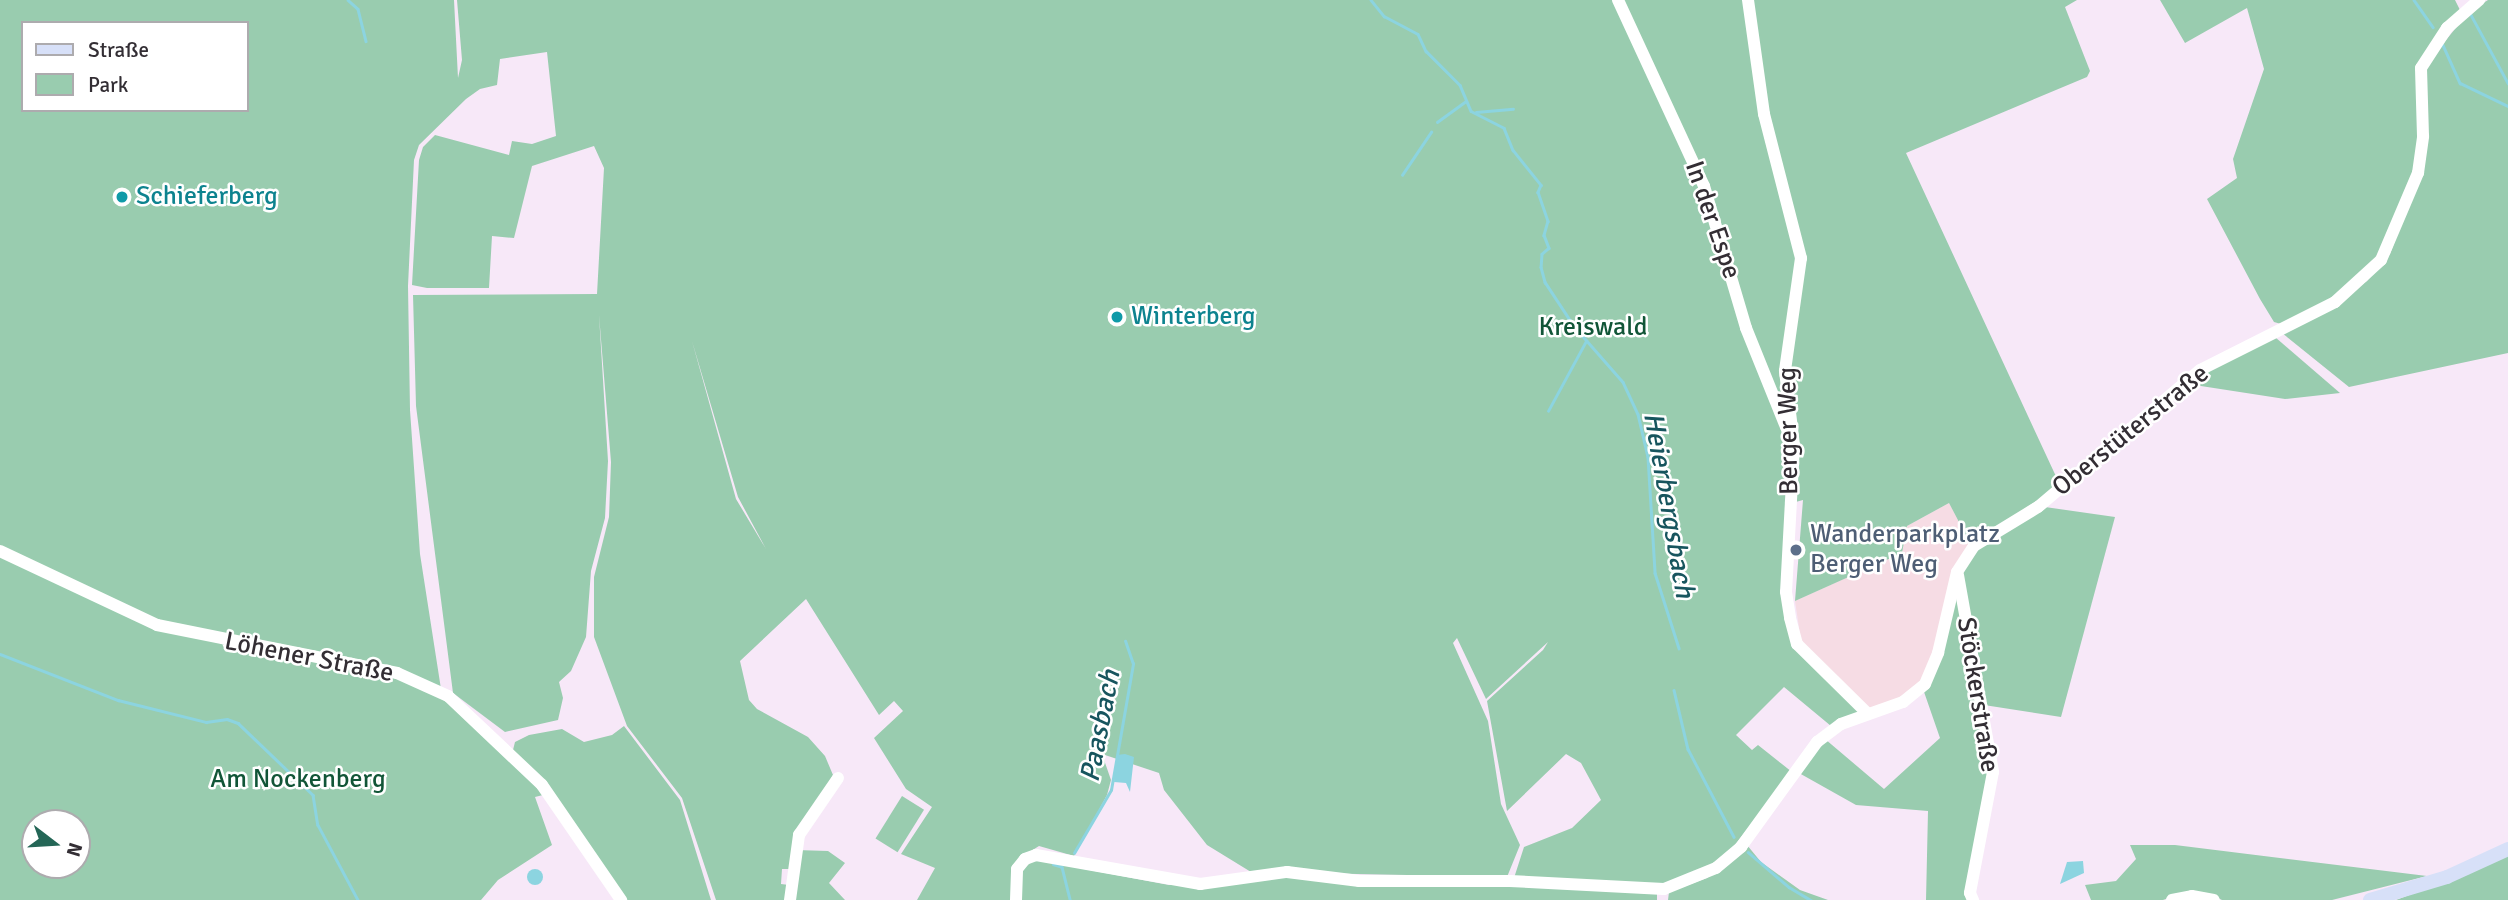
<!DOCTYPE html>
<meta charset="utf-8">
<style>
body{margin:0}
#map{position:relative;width:2508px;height:900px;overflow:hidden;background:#f7e8f8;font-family:Signika,sans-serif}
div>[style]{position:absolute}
.industrial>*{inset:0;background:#f6dce4}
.green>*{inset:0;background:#99ccaf;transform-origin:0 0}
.water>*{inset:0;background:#8cd4e0}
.round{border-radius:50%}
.stream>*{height:2.5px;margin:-1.25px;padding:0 1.25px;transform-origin:1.25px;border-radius:1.25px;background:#8cd4e0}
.minor>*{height:12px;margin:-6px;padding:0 6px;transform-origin:6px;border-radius:6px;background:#fff}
.major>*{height:14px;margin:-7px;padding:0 7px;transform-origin:7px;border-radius:7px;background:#d7e0f8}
.dots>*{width:19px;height:19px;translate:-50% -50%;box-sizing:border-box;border:4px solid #fff;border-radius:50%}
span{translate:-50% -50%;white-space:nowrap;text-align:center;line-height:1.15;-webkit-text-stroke:5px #fff;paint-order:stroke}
.culture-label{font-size:26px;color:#0d838f}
.left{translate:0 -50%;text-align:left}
.street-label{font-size:26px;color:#332e34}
.park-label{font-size:26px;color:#115537}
.service-label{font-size:26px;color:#4e5e75}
.water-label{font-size:28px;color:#17555e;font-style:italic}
.legend{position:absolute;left:21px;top:21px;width:228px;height:91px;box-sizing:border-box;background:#fff;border:2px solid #adabae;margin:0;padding:9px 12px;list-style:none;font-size:21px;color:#332e34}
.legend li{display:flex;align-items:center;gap:14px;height:35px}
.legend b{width:35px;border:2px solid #adabae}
.north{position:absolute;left:21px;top:809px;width:70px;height:70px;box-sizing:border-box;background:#fff;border:2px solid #adabae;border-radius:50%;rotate:107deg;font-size:19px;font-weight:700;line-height:28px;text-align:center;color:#332e34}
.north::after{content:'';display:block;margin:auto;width:24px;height:32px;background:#246656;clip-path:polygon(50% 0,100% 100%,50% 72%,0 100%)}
</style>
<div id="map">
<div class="industrial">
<div style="clip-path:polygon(1949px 503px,1971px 545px,1936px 651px,1923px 681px,1902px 699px,1867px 710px,1801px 641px,1795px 601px,1901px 553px,1907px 526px)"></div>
</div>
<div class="green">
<div style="clip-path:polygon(evenodd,0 0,454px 0,458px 78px,462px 60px,457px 0,2077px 0,2065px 7px,2090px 71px,2087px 77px,1906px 153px,2060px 485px,1971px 545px,1949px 503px,1907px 526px,1902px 553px,1795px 601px,1803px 500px,1792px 503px,1784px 593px,1796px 645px,1863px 711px,1831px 726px,1784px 687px,1736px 735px,1752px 750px,1758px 745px,1792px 772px,1723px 860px,1660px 885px,1514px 878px,1524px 847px,1572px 828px,1601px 800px,1581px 763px,1566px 754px,1507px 811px,1487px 701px,1543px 650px,1548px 642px,1486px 699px,1457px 638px,1453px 643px,1488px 721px,1501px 804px,1520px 845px,1507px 877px,1251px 872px,1207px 845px,1164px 790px,1159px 773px,1102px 754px,1111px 780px,1107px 795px,1074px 856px,1039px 846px,1023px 856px,1012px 900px,917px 900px,935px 868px,901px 854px,932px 807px,906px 789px,874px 738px,903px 711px,894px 701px,879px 715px,806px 599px,740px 661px,749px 700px,757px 709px,808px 737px,825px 756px,833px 775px,808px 819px,790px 869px,782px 869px,781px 884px,789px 885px,788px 900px,716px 900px,682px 798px,627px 726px,594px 637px,594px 577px,609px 517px,611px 462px,599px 315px,608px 461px,605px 518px,591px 571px,586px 637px,571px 671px,559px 682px,563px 698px,558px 720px,505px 732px,453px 693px,416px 406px,413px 295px,597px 294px,604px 168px,594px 146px,532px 166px,514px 238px,492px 236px,489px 288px,427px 288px,412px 285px,419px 160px,423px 147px,435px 135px,509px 155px,512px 141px,532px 144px,556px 136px,547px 52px,500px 59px,497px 85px,480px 89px,466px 99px,419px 145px,414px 160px,408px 286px,410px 410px,420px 554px,441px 689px,156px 623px,0 547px,0 0,23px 23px,247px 23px,247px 110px,23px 110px,23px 23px,0 0,692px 341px,738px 497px,766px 549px,736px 499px,692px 341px)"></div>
<div style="clip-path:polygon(2160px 0,2455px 0,2460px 10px,2422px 59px,2416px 168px,2382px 255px,2340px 295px,2281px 324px,2274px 322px,2260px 299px,2207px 199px,2237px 178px,2233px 159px,2264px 69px,2247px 8px,2185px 43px)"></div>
<div style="clip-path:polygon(2488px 0,2508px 0,2508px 353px,2349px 387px,2282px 333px,2327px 310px,2367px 281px,2390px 254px,2423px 167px,2424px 67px,2468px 13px)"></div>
<div style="clip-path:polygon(2275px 337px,2340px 393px,2285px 399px,2188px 384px,2202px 372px)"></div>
<div style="clip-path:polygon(2045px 507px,2115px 517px,2061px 717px,1984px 705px,1960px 573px,1976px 550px)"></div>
<div style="clip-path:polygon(evenodd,0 555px,222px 644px,390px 675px,446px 699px,547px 794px,535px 797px,552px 845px,498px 880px,481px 900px,0 900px,0 555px,35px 823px,77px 823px,77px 865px,35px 865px,35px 823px)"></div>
<div style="clip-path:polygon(1956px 580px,1991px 772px,1971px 900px,1926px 900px,1928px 811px,1856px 805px,1799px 773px,1825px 739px,1884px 789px,1940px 738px,1923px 689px)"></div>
<div style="clip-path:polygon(624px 726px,680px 800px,711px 900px,624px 900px,513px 750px,515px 742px,529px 735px,562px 729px,584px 742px,612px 735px)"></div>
<div style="left:902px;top:796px;width:26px;height:50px;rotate:32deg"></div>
<div style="clip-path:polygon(1747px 845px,1761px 862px,1800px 890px,1828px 900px,1668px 900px,1669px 892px,1707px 878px)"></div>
<div style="clip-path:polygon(2130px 845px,2175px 845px,2427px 876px,2332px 900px,2222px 900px,2210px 894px,2180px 894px,2163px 900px,2091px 900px,2085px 885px,2116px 881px,2136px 859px)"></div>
<div style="clip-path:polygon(796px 850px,828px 851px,845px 863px,829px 883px,845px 900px,792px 900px)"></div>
<div style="clip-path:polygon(2508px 852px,2508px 900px,2396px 900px,2468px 873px)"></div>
<div style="clip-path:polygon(1031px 859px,1169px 885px,1269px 877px,1509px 885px,1657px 894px,1657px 900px,1019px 900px,1020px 874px)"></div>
</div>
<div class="water">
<div style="clip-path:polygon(1125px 754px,1134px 757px,1130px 792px,1126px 783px,1114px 782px,1117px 755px)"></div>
<div style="clip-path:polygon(2083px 861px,2084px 873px,2060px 884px,2067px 862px)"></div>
<div class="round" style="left:527px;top:869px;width:16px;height:16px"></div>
</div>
<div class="stream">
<div style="left:348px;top:0;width:13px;rotate:42deg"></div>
<div style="left:358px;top:9px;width:33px;rotate:76deg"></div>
<div style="left:1371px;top:0;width:21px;rotate:51deg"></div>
<div style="left:1384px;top:16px;width:38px;rotate:28deg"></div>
<div style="left:1418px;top:34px;width:19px;rotate:65deg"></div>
<div style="left:1426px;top:51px;width:48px;rotate:45deg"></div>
<div style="left:1460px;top:85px;width:28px;rotate:67deg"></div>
<div style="left:1471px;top:111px;width:37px;rotate:27deg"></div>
<div style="left:1504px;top:128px;width:24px;rotate:68deg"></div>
<div style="left:1513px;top:150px;width:45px;rotate:51.3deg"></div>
<div style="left:1541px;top:185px;width:8px;rotate:113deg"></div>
<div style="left:1538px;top:192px;width:31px;rotate:71deg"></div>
<div style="left:1548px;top:221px;width:15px;rotate:106deg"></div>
<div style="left:1544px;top:235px;width:14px;rotate:69deg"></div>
<div style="left:1549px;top:248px;width:9px;rotate:139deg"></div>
<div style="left:1542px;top:254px;width:13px;rotate:94deg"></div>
<div style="left:1541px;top:267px;width:16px;rotate:75deg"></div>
<div style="left:1545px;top:282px;width:53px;rotate:56.6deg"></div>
<div style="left:1574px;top:326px;width:74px;rotate:48.8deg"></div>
<div style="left:1623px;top:382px;width:35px;rotate:65deg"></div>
<div style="left:1638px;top:414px;width:44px;rotate:76.9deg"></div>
<div style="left:1648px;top:457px;width:116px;rotate:86.5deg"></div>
<div style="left:1655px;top:573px;width:79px;rotate:72.3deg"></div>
<div style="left:2414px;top:0;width:33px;rotate:55deg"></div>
<div style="left:2470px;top:13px;width:80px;rotate:61.5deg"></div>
<div style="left:2443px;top:45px;width:42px;rotate:65.9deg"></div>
<div style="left:2460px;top:83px;width:53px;rotate:25.6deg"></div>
<div style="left:1476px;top:112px;width:37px;rotate:-5deg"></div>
<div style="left:1437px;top:122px;width:34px;rotate:-36deg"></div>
<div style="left:1402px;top:175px;width:52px;rotate:-56deg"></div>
<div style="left:1548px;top:411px;width:80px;rotate:-61.5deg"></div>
<div style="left:0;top:654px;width:127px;rotate:21.3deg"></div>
<div style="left:118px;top:700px;width:91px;rotate:14deg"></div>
<div style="left:206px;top:722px;width:21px;rotate:-8deg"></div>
<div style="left:227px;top:719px;width:12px;rotate:20deg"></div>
<div style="left:238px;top:723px;width:104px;rotate:43.8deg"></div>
<div style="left:313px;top:795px;width:30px;rotate:81deg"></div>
<div style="left:318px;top:825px;width:85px;rotate:61.9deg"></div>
<div style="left:1674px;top:690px;width:61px;rotate:76.7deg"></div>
<div style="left:1688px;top:749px;width:99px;rotate:62.4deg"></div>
<div style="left:1748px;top:852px;width:54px;rotate:40.5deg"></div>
<div style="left:1789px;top:887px;width:26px;rotate:31deg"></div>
<div style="left:1074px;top:853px;width:73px;rotate:-59.6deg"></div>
<div style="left:1111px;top:790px;width:128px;rotate:-80.1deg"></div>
<div style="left:1133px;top:664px;width:24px;rotate:-109deg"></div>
<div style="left:1053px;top:864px;width:9px;rotate:18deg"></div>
<div style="left:1062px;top:867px;width:34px;rotate:76deg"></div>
</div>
<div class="minor">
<div style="left:1618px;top:0;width:205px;rotate:65.2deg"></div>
<div style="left:1704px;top:186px;width:148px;rotate:73.5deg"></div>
<div style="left:1746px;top:328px;width:112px;rotate:68deg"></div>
<div style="left:1748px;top:0;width:115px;rotate:82deg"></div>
<div style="left:1764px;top:114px;width:149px;rotate:75.6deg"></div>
<div style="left:1801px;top:258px;width:114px;rotate:98.1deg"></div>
<div style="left:1785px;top:371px;width:75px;rotate:83.1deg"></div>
<div style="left:1794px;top:445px;width:147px;rotate:93.1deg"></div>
<div style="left:1786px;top:592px;width:26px;rotate:81deg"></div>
<div style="left:1790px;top:618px;width:27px;rotate:75deg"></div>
<div style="left:1797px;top:644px;width:98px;rotate:44.6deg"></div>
<div style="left:0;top:551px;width:174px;rotate:25.2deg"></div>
<div style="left:157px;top:625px;width:245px;rotate:11.3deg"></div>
<div style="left:397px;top:673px;width:56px;rotate:24.3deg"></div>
<div style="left:448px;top:696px;width:129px;rotate:43.4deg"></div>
<div style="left:542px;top:785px;width:140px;rotate:55.5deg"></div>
<div style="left:1958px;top:575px;width:200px;rotate:79.9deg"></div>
<div style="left:1993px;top:772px;width:123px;rotate:100.8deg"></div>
<div style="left:1970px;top:893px;width:8px;rotate:67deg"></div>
<div style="left:790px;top:900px;width:66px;rotate:-82.1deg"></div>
<div style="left:799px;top:835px;width:69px;rotate:-55.6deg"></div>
<div style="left:1016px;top:900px;width:31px;rotate:-88deg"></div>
<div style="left:1017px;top:869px;width:13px;rotate:-51deg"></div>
<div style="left:1025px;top:859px;width:12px;rotate:-20deg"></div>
<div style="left:1036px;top:855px;width:167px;rotate:10deg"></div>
<div style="left:1200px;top:884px;width:88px;rotate:-7.9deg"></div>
<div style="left:1287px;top:872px;width:73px;rotate:7.1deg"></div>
<div style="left:1359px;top:881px;width:151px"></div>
<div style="left:1510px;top:881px;width:154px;rotate:3deg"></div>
<div style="left:1664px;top:889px;width:56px;rotate:-22deg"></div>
<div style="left:1716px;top:868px;width:33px;rotate:-40deg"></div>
<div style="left:1741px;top:847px;width:130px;rotate:-54.1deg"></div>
<div style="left:1817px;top:742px;width:30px;rotate:-37deg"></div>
<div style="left:1841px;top:724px;width:66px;rotate:-19.5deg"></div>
<div style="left:1903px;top:702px;width:28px;rotate:-39deg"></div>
<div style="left:1925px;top:684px;width:34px;rotate:-67deg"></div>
<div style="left:1938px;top:653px;width:83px;rotate:-76.8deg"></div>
<div style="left:1957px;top:572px;width:31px;rotate:-57deg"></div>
<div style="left:1974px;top:546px;width:75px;rotate:-31.4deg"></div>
<div style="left:2038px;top:507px;width:212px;rotate:-40.2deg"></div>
<div style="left:2200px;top:370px;width:151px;rotate:-26.7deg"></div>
<div style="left:2335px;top:302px;width:62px;rotate:-42.4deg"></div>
<div style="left:2381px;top:260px;width:95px;rotate:-67deg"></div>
<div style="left:2418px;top:173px;width:37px;rotate:-82deg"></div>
<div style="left:2423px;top:136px;width:68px;rotate:-91.7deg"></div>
<div style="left:2421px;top:68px;width:48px;rotate:-57deg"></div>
<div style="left:2447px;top:28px;width:43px;rotate:-41.2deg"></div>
<div style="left:2172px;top:900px;width:20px;rotate:-11deg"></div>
<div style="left:2192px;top:896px;width:22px;rotate:10deg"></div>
</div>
<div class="major">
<div style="left:2370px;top:900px;width:80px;rotate:-16.6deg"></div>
<div style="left:2447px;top:877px;width:67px;rotate:-24.7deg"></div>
</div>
<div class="dots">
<div style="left:122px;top:197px;background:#0f9aa8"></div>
<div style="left:1117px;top:317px;background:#0f9aa8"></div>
<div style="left:1796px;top:550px;background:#5c6f8a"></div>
</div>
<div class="culture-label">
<span class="left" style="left:136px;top:197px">Schieferberg</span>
<span class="left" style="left:1131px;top:317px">Winterberg</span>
</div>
<div class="street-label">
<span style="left:1712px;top:220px;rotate:71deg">In der Espe</span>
<span style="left:1789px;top:431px;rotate:-91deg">Berger Weg</span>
<span style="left:2131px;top:431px;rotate:-39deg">Oberstüterstraße</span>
<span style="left:309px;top:658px;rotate:11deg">Löhener Straße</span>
<span style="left:1977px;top:695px;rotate:81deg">Stöckerstraße</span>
</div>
<div class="park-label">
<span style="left:1593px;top:328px">Kreiswald</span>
<span style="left:298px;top:780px">Am Nockenberg</span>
</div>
<div class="service-label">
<span class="left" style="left:1810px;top:550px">Wanderparkplatz<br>Berger Weg</span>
</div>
<div class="water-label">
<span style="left:1669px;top:505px;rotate:80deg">Heierbergsbach</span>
<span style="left:1100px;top:726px;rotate:-79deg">Paasbach</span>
</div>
<ul class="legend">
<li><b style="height:9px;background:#d7e0f8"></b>Straße</li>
<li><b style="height:19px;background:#99ccaf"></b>Park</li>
</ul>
<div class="north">N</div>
</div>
